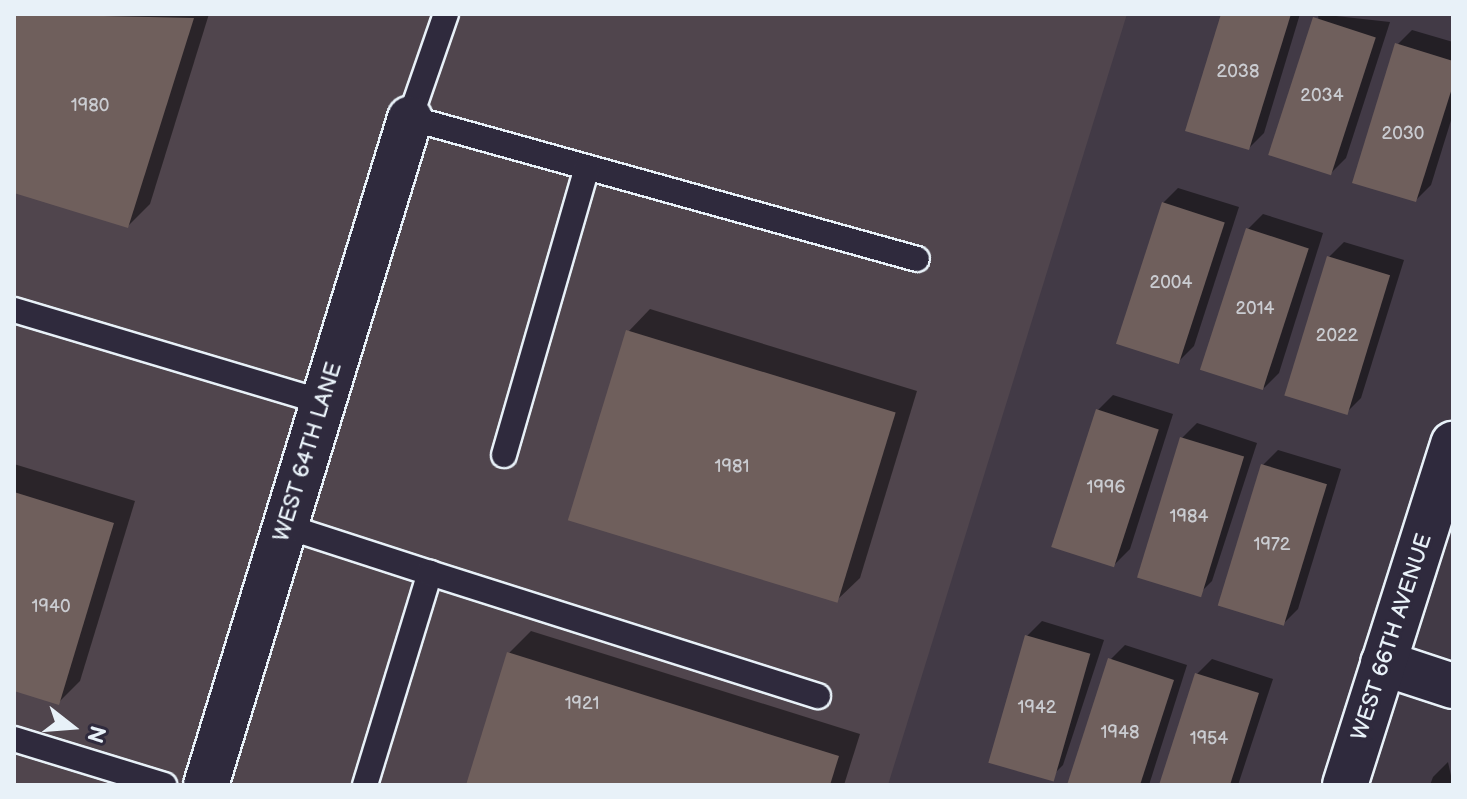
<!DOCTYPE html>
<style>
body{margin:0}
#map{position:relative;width:1467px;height:799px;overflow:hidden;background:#423a46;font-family:"Balsamiq Sans",sans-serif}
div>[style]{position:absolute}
.built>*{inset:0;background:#50454d}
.shadow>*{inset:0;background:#0007}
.building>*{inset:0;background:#6f5f5c;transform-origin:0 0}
.roads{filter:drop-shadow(2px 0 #e8f1f8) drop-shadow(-2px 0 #e8f1f8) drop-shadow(0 2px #e8f1f8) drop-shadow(0 -2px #e8f1f8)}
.service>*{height:24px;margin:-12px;padding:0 12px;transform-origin:12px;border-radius:12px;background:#2f2a3d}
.minor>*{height:44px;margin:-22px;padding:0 22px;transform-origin:22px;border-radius:22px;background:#2f2a3d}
span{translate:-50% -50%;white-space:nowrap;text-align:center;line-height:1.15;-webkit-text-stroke:6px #2f2a3d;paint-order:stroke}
.number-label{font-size:18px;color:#caccd1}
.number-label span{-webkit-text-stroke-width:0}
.street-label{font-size:22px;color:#e8f1f8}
.frame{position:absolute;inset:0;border:16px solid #e8f1f8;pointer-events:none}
.north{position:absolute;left:32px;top:687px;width:80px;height:80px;-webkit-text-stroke:6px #2f2a3d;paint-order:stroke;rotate:107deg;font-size:22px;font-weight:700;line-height:32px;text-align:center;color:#e8f1f8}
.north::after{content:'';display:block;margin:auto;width:28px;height:36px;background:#e8f1f8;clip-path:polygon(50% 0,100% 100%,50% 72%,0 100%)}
</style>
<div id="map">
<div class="built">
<div style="clip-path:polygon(14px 14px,1127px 14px,888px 785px,14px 785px)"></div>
</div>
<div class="shadow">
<div style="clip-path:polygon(14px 14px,209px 14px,150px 204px,128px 226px,14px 191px)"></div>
<div style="clip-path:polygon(1223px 14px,1300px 14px,1264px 133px,1249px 148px)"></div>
<div style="clip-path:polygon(1318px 14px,1390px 22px,1346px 158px,1331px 173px)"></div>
<div style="clip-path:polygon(1412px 30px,1453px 42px,1453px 114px,1431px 185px,1416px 200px,1397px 45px)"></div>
<div style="clip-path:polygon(1178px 188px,1239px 207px,1194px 346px,1179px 361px,1163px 203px)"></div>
<div style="clip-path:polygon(1263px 214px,1323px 233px,1279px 373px,1264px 388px,1248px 229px)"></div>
<div style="clip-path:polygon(1344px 242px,1404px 260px,1361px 398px,1346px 413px,1329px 257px)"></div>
<div style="clip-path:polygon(650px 309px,917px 391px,860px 578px,837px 600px,628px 332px)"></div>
<div style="clip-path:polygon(1113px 395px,1173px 414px,1130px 549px,1115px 564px,1098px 410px)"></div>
<div style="clip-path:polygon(1197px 423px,1257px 443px,1212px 581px,1197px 596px,1182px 438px)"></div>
<div style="clip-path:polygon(1278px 450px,1341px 469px,1298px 609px,1283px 624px,1263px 465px)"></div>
<div style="clip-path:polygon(14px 464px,135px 501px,80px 681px,58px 703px,14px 689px)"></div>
<div style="clip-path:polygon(1042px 621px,1104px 640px,1063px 765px,1048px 780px,1027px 636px)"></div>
<div style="clip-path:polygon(531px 631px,860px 734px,844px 785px,468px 785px,509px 653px)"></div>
<div style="clip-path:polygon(1125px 645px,1187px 665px,1149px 785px,1069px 785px,1110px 660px)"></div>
<div style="clip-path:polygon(1212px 659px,1273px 679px,1238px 785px,1162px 785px,1197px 674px)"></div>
<div style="clip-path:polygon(1448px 762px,1453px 785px,1430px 785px,1433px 777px)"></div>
</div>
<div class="building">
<div style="clip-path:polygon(14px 14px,194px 18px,128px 228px,14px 193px)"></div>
<div style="clip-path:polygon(1221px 14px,1291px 14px,1249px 150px,1185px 131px)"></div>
<div style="left:1313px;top:17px;width:66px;height:145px;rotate:18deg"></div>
<div style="clip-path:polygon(1395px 43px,1453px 61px,1453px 85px,1416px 202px,1352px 183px)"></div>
<div style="left:1162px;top:202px;width:66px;height:149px;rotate:18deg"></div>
<div style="left:1246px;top:228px;width:66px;height:149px;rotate:18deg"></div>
<div style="left:1327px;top:256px;width:66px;height:146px;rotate:17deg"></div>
<div style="left:626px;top:330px;width:282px;height:199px;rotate:17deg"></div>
<div style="left:1096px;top:409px;width:66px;height:145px;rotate:18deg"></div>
<div style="left:1180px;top:437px;width:67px;height:147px;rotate:17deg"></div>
<div style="left:1261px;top:464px;width:69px;height:148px;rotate:17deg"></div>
<div style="clip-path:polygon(14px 492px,114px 523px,59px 705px,14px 691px)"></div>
<div style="left:1025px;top:635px;width:68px;height:133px;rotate:16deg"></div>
<div style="clip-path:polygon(507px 652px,839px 756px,830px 785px,466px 785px)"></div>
<div style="clip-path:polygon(1108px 658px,1174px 680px,1140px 785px,1067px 785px)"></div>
<div style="clip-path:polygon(1195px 673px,1259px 693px,1230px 785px,1159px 785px)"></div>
</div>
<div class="roads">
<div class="service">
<div style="left:446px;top:14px;width:110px;rotate:109.1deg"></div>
<div style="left:410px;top:118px;width:526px;rotate:15.54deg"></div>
<div style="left:14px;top:310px;width:322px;rotate:16.6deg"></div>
<div style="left:504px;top:455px;width:299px;rotate:-73.9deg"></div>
<div style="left:285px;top:526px;width:152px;rotate:18deg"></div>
<div style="left:14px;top:739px;width:157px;rotate:17deg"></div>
<div style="left:365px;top:785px;width:222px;rotate:-73deg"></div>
<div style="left:430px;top:573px;width:407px;rotate:17.6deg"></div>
</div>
<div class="minor">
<div style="left:1383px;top:663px;width:74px;rotate:18.2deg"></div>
<div style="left:206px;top:785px;width:697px;rotate:-72.99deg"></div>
<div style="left:1345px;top:785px;width:358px;rotate:-72.4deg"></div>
</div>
</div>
<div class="number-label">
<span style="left:1238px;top:72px">2038</span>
<span style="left:1322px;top:96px">2034</span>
<span style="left:90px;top:106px">1980</span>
<span style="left:1403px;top:134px">2030</span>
<span style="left:1171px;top:283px">2004</span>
<span style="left:1255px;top:309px">2014</span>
<span style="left:1337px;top:336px">2022</span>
<span style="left:732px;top:467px">1981</span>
<span style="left:1106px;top:488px">1996</span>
<span style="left:1189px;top:517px">1984</span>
<span style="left:1272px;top:545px">1972</span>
<span style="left:51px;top:607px">1940</span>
<span style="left:582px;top:704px">1921</span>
<span style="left:1037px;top:708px">1942</span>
<span style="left:1120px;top:733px">1948</span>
<span style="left:1209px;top:739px">1954</span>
</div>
<div class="street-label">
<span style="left:308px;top:452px;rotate:-73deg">WEST 64TH LANE</span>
<span style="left:1392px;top:637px;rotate:-72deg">WEST 66TH AVENUE</span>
</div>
<div class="frame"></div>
<div class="north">N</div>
</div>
